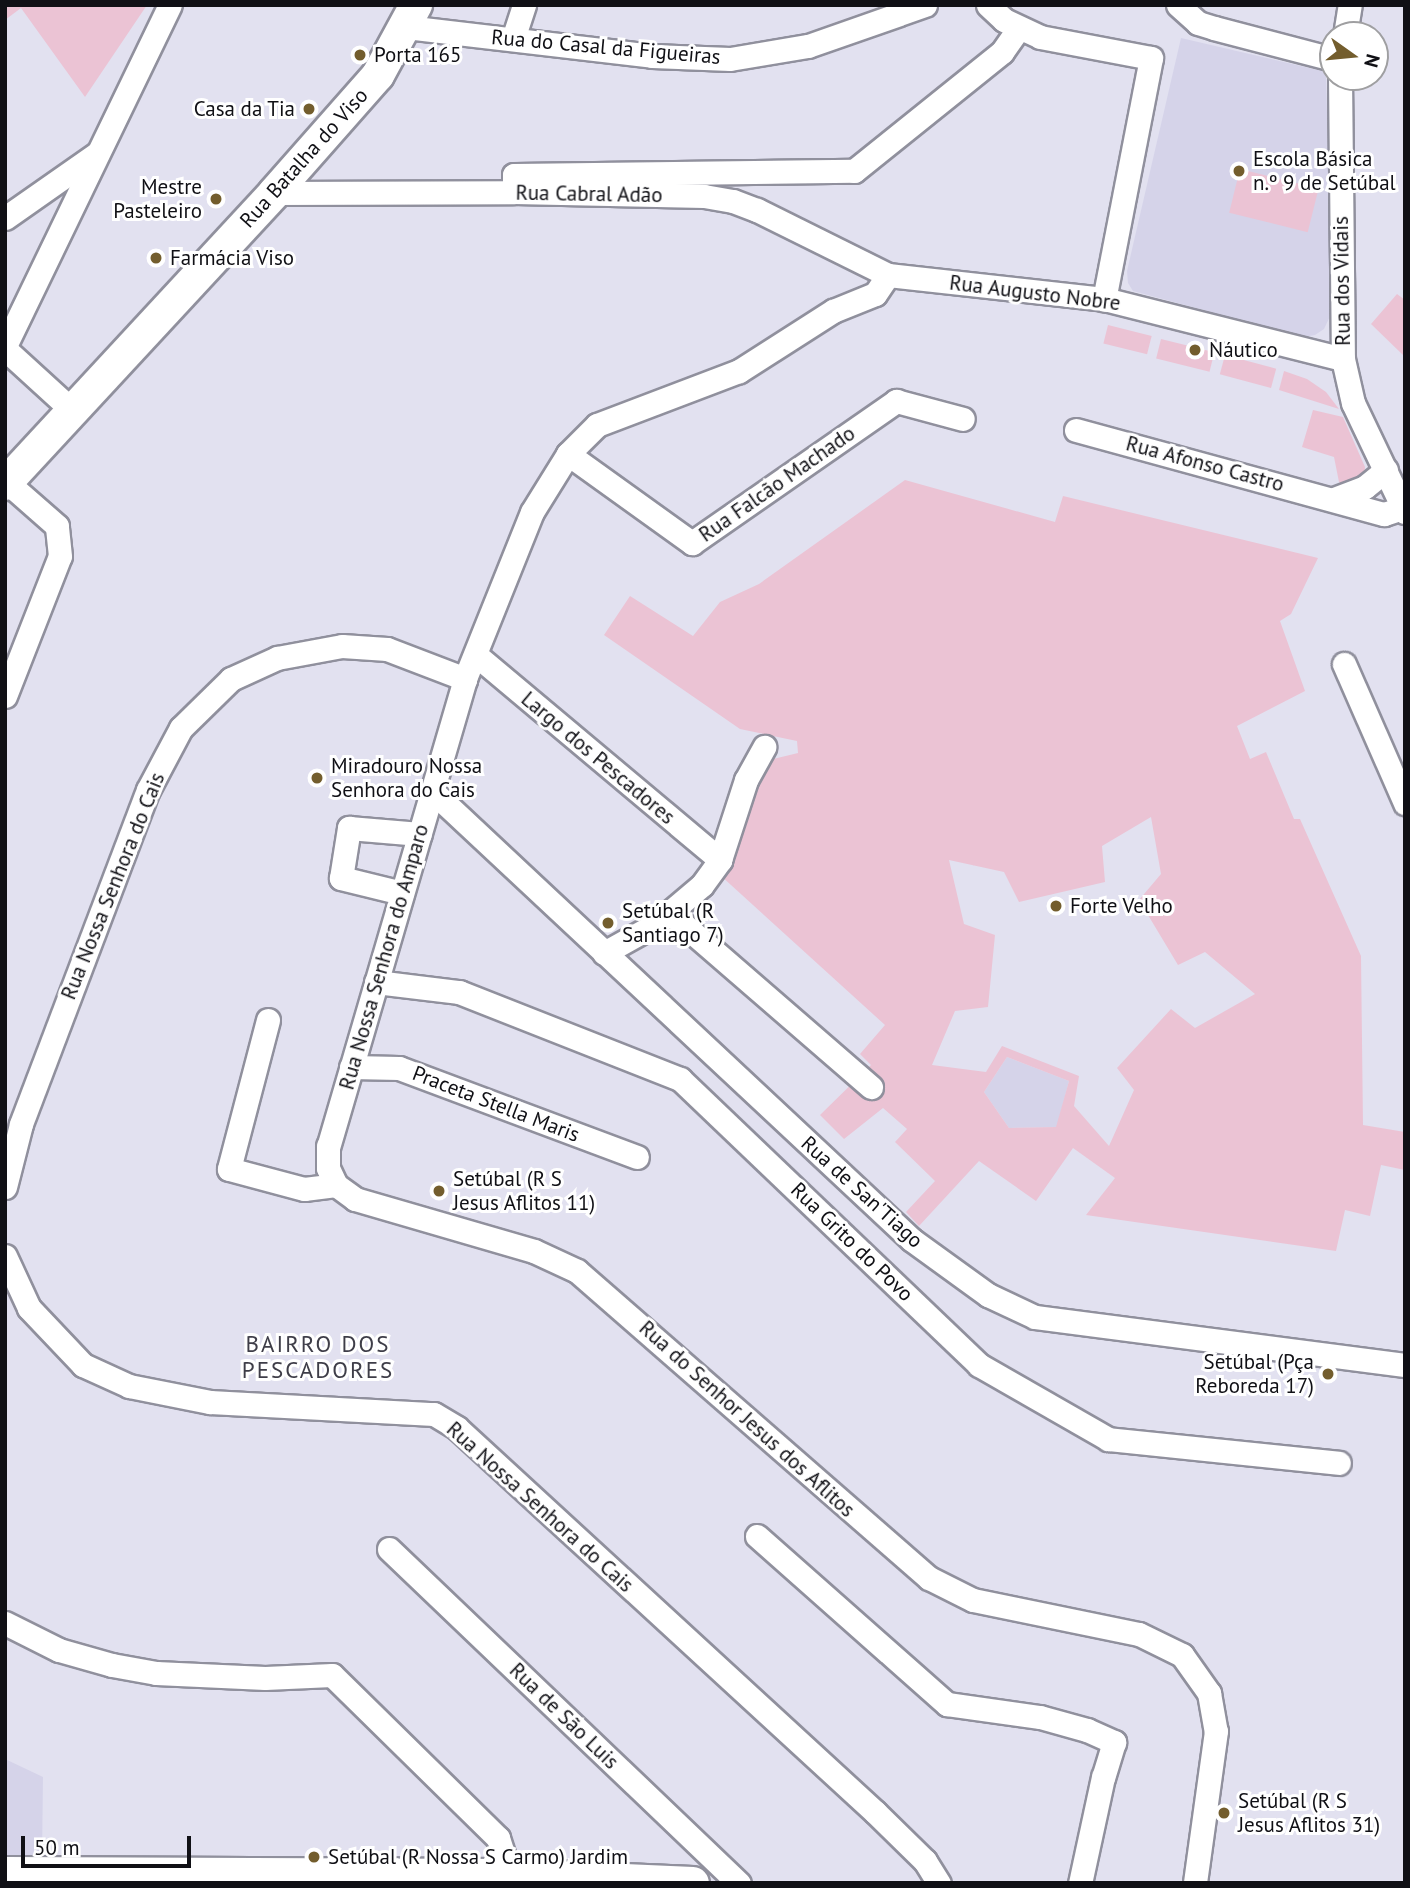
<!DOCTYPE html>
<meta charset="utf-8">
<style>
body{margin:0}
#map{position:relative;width:1410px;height:1888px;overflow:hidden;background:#e2e1f0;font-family:"PT Sans",sans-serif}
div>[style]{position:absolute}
.built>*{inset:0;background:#d5d3e9}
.green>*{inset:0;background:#ebc3d4;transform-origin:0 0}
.roads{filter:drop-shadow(2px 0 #90909d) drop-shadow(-2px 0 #90909d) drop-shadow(0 2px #90909d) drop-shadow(0 -2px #90909d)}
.street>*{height:23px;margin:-11.5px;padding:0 11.5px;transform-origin:11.5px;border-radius:11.5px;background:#fff}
.secondary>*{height:32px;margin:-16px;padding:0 16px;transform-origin:16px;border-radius:16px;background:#fff}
.dots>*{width:19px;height:19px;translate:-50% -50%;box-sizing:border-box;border:4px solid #fff;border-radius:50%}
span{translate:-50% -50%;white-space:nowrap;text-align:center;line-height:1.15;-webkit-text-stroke:6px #fff;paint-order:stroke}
.street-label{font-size:21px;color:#101015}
.poi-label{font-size:21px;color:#101015}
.left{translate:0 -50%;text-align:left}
.right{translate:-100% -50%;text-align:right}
.neighbourhood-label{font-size:23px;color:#3e3d48;letter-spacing:2px}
.frame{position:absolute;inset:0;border:7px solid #101015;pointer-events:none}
.north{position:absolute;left:1319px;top:21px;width:70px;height:70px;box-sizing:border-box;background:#fff;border:2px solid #9f9fa1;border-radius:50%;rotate:105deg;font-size:19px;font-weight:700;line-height:28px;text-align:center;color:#101015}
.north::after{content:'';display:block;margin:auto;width:24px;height:32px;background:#735d2d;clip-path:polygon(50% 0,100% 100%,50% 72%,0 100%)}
.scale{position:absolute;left:21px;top:1836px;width:170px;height:32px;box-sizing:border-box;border:4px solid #101015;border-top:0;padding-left:9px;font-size:21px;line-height:24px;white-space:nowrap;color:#101015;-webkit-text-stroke:5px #fff;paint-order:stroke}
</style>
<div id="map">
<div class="built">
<div style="clip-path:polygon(1181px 38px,1326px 72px,1332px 312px,1324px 329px,1315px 335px,1304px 337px,1133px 291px,1128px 283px,1127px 271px)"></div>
<div style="clip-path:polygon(1007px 1057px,1069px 1081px,1057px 1127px,1009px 1128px,984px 1092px)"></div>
<div style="clip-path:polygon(5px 1759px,43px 1777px,42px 1857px,5px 1857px)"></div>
</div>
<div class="green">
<div style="clip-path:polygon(5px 5px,147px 5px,85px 97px,21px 8px,5px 20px)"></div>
<div style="left:1240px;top:169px;width:81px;height:45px;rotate:14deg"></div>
<div style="clip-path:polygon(1397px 294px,1405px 300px,1403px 355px,1371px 324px)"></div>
<div style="left:1108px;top:325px;width:45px;height:19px;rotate:14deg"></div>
<div style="left:1161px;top:339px;width:55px;height:20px;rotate:14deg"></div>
<div style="left:1225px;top:355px;width:53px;height:20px;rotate:15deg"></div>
<div style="clip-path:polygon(1284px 371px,1307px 379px,1326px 392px,1339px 409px,1279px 390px)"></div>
<div style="clip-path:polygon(1313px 410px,1343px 417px,1365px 467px,1364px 477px,1343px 485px,1339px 482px,1334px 457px,1302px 447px)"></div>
<div style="clip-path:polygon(evenodd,905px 480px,1055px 522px,1063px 496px,1318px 558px,1291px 614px,1280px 621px,1305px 691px,1237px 726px,1250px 759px,1266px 752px,1294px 819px,1300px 819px,1361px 956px,1363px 1125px,1405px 1132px,1405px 1170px,1381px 1165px,1370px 1216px,1345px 1210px,1336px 1251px,1086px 1215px,1115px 1178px,1073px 1148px,1036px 1201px,979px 1161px,919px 1226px,906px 1212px,935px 1181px,895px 1142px,907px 1129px,883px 1108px,844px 1139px,820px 1115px,871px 1065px,860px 1054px,885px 1025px,720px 875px,753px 775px,765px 761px,798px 753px,797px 741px,740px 729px,604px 635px,630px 596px,693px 636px,720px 602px,759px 584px,905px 480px,1151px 817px,1161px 874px,1139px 900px,1178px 965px,1205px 952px,1255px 994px,1195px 1028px,1171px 1009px,1117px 1068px,1134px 1090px,1109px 1146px,1074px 1106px,1079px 1076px,1002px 1046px,986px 1072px,932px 1065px,955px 1011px,988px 1007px,995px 935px,964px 924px,949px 860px,1004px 872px,1019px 902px,1105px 882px,1102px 846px,1151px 817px,905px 480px,1007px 1057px,1069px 1081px,1056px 1127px,1009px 1128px,984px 1092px,1007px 1057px)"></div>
</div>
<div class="roads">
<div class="street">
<div style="left:988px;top:5px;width:22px;rotate:43deg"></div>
<div style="left:1004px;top:20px;width:40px;rotate:25deg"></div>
<div style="left:1040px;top:37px;width:113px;rotate:10.7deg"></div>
<div style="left:1151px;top:58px;width:246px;rotate:101deg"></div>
<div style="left:1178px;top:5px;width:27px;rotate:42deg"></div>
<div style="left:1198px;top:23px;width:17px;rotate:17deg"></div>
<div style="left:1214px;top:28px;width:123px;rotate:14.6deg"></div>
<div style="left:406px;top:27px;width:248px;rotate:6.7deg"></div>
<div style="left:652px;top:56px;width:78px;rotate:2.2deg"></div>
<div style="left:730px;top:59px;width:79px;rotate:-9.5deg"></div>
<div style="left:808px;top:46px;width:124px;rotate:-19.3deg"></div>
<div style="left:1345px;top:35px;width:30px;rotate:-81deg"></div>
<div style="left:513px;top:39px;width:36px;rotate:-72deg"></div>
<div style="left:1340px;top:77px;width:282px;rotate:89.4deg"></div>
<div style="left:1343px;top:359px;width:45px;rotate:77.2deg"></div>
<div style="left:1353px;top:403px;width:121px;rotate:64.5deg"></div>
<div style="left:514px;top:192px;width:17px;rotate:-90deg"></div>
<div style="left:514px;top:175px;width:340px;rotate:-0.7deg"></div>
<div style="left:854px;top:171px;width:190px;rotate:-38.8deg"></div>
<div style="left:1002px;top:52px;width:28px;rotate:-55deg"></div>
<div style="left:274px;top:193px;width:240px;rotate:-0.2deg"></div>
<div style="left:514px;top:192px;width:190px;rotate:1.2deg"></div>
<div style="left:704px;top:196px;width:29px;rotate:10deg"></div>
<div style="left:733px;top:201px;width:26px;rotate:21deg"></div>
<div style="left:757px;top:210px;width:146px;rotate:26.4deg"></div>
<div style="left:888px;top:275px;width:217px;rotate:6.3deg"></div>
<div style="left:1104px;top:299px;width:246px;rotate:14.1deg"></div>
<div style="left:5px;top:218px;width:113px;rotate:-35deg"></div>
<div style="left:888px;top:275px;width:23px;rotate:124deg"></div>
<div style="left:875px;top:294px;width:45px;rotate:158deg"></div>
<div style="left:833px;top:311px;width:112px;rotate:147.4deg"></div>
<div style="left:739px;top:371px;width:152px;rotate:159.2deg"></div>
<div style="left:597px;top:425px;width:41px;rotate:135deg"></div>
<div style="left:568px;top:454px;width:68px;rotate:121.8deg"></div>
<div style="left:532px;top:512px;width:180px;rotate:111.9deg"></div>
<div style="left:465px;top:679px;width:487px;rotate:106.3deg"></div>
<div style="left:328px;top:1146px;width:22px;rotate:90deg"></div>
<div style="left:328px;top:1168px;width:19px;rotate:65deg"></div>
<div style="left:336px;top:1185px;width:24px;rotate:36deg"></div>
<div style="left:355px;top:1199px;width:186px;rotate:16.2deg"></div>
<div style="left:534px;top:1251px;width:47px;rotate:24.9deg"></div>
<div style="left:577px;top:1271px;width:467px;rotate:41.1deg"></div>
<div style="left:929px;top:1578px;width:49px;rotate:26.6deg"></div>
<div style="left:973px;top:1600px;width:169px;rotate:11.6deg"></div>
<div style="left:1139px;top:1634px;width:48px;rotate:26deg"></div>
<div style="left:1182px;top:1655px;width:47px;rotate:54.6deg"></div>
<div style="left:1209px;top:1693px;width:39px;rotate:80deg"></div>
<div style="left:1216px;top:1731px;width:153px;rotate:97.9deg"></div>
<div style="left:5px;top:346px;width:379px;rotate:-64.2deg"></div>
<div style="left:5px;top:349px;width:92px;rotate:42.4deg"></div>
<div style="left:1076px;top:430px;width:319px;rotate:15.3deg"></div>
<div style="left:1384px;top:514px;width:20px;rotate:-18deg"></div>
<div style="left:568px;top:454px;width:153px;rotate:35.7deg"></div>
<div style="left:692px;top:543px;width:249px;rotate:-34.8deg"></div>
<div style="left:896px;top:401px;width:69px;rotate:15deg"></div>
<div style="left:1334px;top:499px;width:33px;rotate:-21deg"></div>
<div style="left:1365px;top:487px;width:27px;rotate:-39deg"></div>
<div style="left:476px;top:655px;width:319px;rotate:40deg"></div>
<div style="left:1344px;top:664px;width:152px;rotate:66.3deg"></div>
<div style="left:5px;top:696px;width:150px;rotate:-68.6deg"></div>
<div style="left:60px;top:556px;width:30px;rotate:-96deg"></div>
<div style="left:57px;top:526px;width:67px;rotate:-138.7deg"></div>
<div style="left:432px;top:791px;width:657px;rotate:43.09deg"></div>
<div style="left:912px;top:1240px;width:94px;rotate:35.9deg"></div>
<div style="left:988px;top:1295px;width:52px;rotate:25.1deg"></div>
<div style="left:1035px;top:1317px;width:373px;rotate:7.4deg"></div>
<div style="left:402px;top:893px;width:63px;rotate:-166.2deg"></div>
<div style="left:341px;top:878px;width:51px;rotate:-80.9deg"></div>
<div style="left:349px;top:828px;width:71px;rotate:4.8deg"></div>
<div style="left:670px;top:913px;width:266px;rotate:40.9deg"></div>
<div style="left:604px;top:953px;width:60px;rotate:-29.1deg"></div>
<div style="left:656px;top:924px;width:60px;rotate:-40.3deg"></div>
<div style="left:702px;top:885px;width:31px;rotate:-54deg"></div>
<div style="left:720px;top:860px;width:84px;rotate:-72deg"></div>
<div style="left:746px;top:780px;width:38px;rotate:-61deg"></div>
<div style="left:376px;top:982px;width:84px;rotate:6.9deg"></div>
<div style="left:459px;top:992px;width:238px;rotate:21.5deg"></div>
<div style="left:680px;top:1079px;width:414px;rotate:43.7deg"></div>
<div style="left:979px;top:1365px;width:149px;rotate:29.8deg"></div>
<div style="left:1108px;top:1439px;width:232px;rotate:5.9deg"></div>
<div style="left:268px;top:1020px;width:154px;rotate:104.7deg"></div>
<div style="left:229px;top:1169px;width:78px;rotate:14.9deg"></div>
<div style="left:304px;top:1189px;width:32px;rotate:-7deg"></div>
<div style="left:351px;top:1067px;width:48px;rotate:1.2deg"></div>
<div style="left:399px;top:1068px;width:254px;rotate:20.5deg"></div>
<div style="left:5px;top:1187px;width:65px;rotate:-75.7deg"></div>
<div style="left:21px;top:1124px;width:357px;rotate:-69.2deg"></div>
<div style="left:148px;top:790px;width:70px;rotate:-62deg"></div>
<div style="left:181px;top:728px;width:70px;rotate:-44.4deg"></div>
<div style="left:231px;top:679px;width:51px;rotate:-24.5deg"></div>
<div style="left:277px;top:658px;width:66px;rotate:-10.5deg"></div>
<div style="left:342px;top:646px;width:45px;rotate:3.8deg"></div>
<div style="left:387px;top:649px;width:84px;rotate:21deg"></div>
<div style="left:5px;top:1256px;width:57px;rotate:65.2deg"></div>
<div style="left:29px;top:1308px;width:79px;rotate:46.5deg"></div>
<div style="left:83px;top:1365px;width:51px;rotate:24.5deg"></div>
<div style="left:129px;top:1386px;width:83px;rotate:11.2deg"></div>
<div style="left:210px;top:1402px;width:224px;rotate:3.1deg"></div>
<div style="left:434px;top:1414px;width:27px;rotate:31deg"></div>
<div style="left:457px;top:1428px;width:568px;rotate:42.57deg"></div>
<div style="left:875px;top:1812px;width:70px;rotate:44.4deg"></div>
<div style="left:925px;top:1861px;width:26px;rotate:58deg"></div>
<div style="left:757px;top:1536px;width:254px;rotate:41.5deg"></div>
<div style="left:947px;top:1704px;width:94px;rotate:8deg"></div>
<div style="left:1040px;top:1717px;width:49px;rotate:15.5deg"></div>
<div style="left:1087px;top:1730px;width:30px;rotate:24deg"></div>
<div style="left:1114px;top:1742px;width:37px;rotate:107deg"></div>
<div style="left:1103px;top:1777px;width:108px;rotate:102.2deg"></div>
<div style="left:389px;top:1549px;width:484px;rotate:43.7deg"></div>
<div style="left:5px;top:1623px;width:60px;rotate:26.6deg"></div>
<div style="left:59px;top:1650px;width:55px;rotate:15.8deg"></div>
<div style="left:112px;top:1665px;width:45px;rotate:10.3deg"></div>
<div style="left:156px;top:1673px;width:109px;rotate:2.6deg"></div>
<div style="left:265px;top:1678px;width:67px;rotate:-2.6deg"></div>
<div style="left:332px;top:1675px;width:233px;rotate:44.5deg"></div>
<div style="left:498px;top:1838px;width:39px;rotate:72deg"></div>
</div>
<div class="secondary">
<div style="left:5px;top:484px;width:396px;rotate:-47.2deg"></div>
<div style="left:274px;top:193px;width:157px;rotate:-48.6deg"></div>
<div style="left:378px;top:75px;width:80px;rotate:-61.5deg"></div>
<div style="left:5px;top:1873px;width:505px;rotate:0.23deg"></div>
<div style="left:510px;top:1875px;width:183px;rotate:2.5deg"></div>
</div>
</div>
<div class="dots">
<div style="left:360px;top:55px;background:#735d2d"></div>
<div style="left:309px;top:109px;background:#735d2d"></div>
<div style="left:1239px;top:171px;background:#735d2d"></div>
<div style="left:216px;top:199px;background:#735d2d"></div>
<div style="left:156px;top:258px;background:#735d2d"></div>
<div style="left:1195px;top:350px;background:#735d2d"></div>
<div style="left:317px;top:778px;background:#735d2d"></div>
<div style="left:1056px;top:906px;background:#735d2d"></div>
<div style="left:608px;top:923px;background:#735d2d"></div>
<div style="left:439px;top:1191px;background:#735d2d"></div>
<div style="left:1328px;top:1374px;background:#735d2d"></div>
<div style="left:1224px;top:1813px;background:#735d2d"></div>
<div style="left:314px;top:1857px;background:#735d2d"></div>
</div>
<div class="street-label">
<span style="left:606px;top:47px;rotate:5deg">Rua do Casal da Figueiras</span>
<span style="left:304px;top:158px;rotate:-48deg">Rua Batalha do Viso</span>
<span style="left:589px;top:194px;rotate:1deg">Rua Cabral Adão</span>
<span style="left:1342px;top:281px;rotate:-91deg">Rua dos Vidais</span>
<span style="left:1035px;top:293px;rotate:7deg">Rua Augusto Nobre</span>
<span style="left:1205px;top:464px;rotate:15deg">Rua Afonso Castro</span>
<span style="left:777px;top:484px;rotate:-35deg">Rua Falcão Machado</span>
<span style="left:598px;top:758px;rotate:40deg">Largo dos Pescadores</span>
<span style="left:113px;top:886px;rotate:-68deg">Rua Nossa Senhora do Cais</span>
<span style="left:384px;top:957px;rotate:-74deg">Rua Nossa Senhora do Amparo</span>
<span style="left:496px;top:1104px;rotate:21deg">Praceta Stella Maris</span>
<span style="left:862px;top:1192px;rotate:42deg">Rua de San'Tiago</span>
<span style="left:852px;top:1242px;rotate:44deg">Rua Grito do Povo</span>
<span style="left:747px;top:1419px;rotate:42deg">Rua do Senhor Jesus dos Aflitos</span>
<span style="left:540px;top:1507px;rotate:42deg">Rua Nossa Senhora do Cais</span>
<span style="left:564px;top:1716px;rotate:44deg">Rua de São Luis</span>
</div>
<div class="poi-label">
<span class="left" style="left:374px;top:55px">Porta 165</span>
<span class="right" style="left:295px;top:109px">Casa da Tia</span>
<span class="left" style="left:1253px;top:171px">Escola Básica<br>n.º 9 de Setúbal</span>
<span class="right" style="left:202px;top:199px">Mestre<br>Pasteleiro</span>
<span class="left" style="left:170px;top:258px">Farmácia Viso</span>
<span class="left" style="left:1209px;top:350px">Náutico</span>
<span class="left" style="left:331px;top:778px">Miradouro Nossa<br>Senhora do Cais</span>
<span class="left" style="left:1070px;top:906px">Forte Velho</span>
<span class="left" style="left:622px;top:923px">Setúbal (R<br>Santiago 7)</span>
<span class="left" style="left:453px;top:1191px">Setúbal (R S<br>Jesus Aflitos 11)</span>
<span class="right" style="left:1314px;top:1374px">Setúbal (Pça<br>Reboreda 17)</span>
<span class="left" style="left:1238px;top:1813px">Setúbal (R S<br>Jesus Aflitos 31)</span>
<span class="left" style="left:328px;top:1857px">Setúbal (R Nossa S Carmo) Jardim</span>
</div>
<div class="neighbourhood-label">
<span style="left:318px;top:1357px">BAIRRO DOS<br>PESCADORES</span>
</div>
<div class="frame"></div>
<div class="north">N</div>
<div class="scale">50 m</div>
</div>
